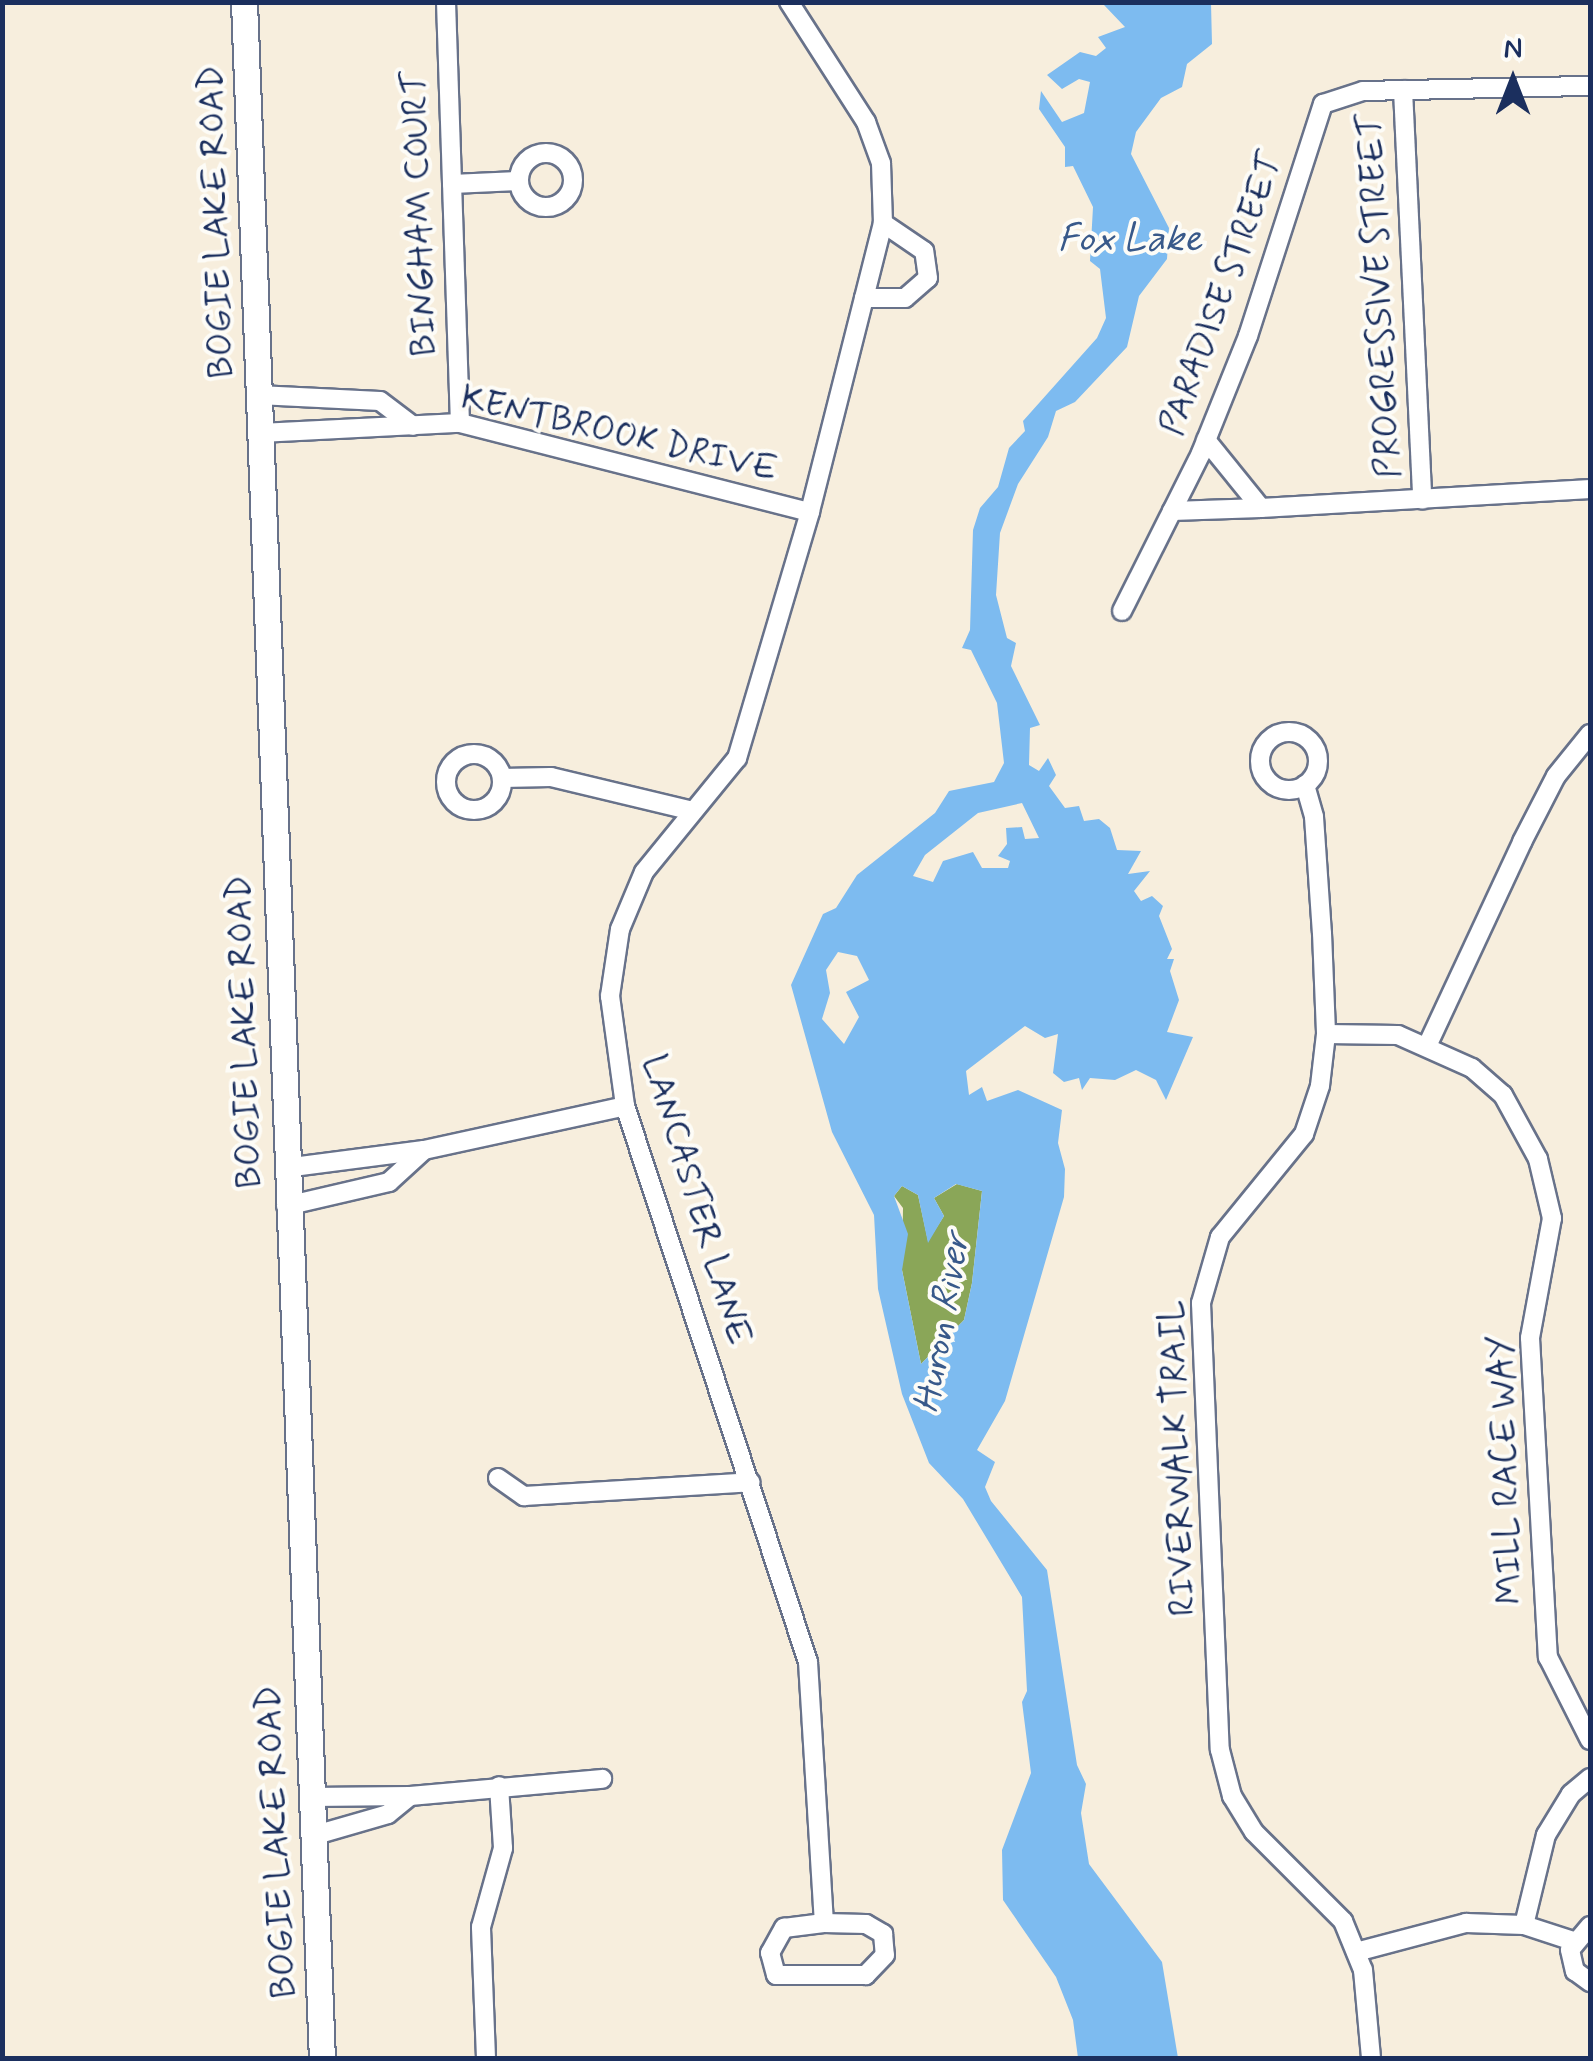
<!DOCTYPE html>
<style>
body{margin:0}
#map{position:relative;width:1593px;height:2061px;overflow:hidden;background:#f7eedd;font-family:Mynerve,sans-serif}
div>[style]{position:absolute}
.forest>*{inset:0;background:#8aa658}
.water>*{inset:0;background:#7dbbf0}
.roads{filter:drop-shadow(2px 0 #68728a) drop-shadow(-2px 0 #68728a) drop-shadow(0 2px #68728a) drop-shadow(0 -2px #68728a)}
.minor>*{height:18px;margin:-9px;padding:0 9px;transform-origin:9px;border-radius:9px;background:#fff}
.minor>.ring{margin:-9px;padding:0;box-sizing:content-box;background:none;border:18px solid #fff;border-radius:50%}
.secondary>*{height:25px;margin:-12.5px;padding:0 12.5px;transform-origin:12.5px;border-radius:12.5px;background:#fff}
span{translate:-50% -50%;white-space:nowrap;text-align:center;line-height:1.15;-webkit-text-stroke:8px #fdfcf7;paint-order:stroke}
.street-label{font-size:35px;color:#1b2f5e}
.water-label{font-size:38px;color:#38598a;font-style:italic}
.frame{position:absolute;inset:0;border:5px solid #1b2f5e;pointer-events:none}
.north{position:absolute;left:1463px;top:30px;width:100px;height:100px;-webkit-text-stroke:8px #fdfcf7;paint-order:stroke;rotate:0deg;font-size:28px;font-weight:700;line-height:40px;text-align:center;color:#1b2f5e}
.north::after{content:'';display:block;margin:auto;width:35px;height:45px;background:#1b2f5e;clip-path:polygon(50% 0,100% 100%,50% 72%,0 100%)}
</style>
<div id="map">
<div class="forest">
<div style="clip-path:polygon(957px 1184px,982px 1191px,972px 1283px,964px 1320px,921px 1364px,902px 1270px,903px 1208px,894px 1196px,902px 1186px,918px 1195px,928px 1241px,944px 1216px,934px 1198px)"></div>
</div>
<div class="water">
<div style="clip-path:polygon(evenodd,1082px 3px,1211px 3px,1212px 44px,1187px 64px,1182px 87px,1161px 98px,1136px 132px,1131px 154px,1169px 228px,1167px 259px,1139px 296px,1127px 347px,1075px 402px,1056px 411px,1048px 437px,1018px 484px,1000px 533px,996px 595px,1007px 638px,1016px 643px,1011px 666px,1040px 725px,1030px 728px,1029px 765px,1039px 771px,1048px 758px,1056px 775px,1049px 786px,1065px 808px,1079px 806px,1084px 821px,1099px 819px,1110px 828px,1117px 850px,1141px 851px,1128px 874px,1150px 871px,1134px 891px,1141px 901px,1152px 896px,1163px 906px,1159px 916px,1172px 949px,1167px 959px,1174px 959px,1170px 971px,1179px 1000px,1167px 1032px,1193px 1037px,1166px 1100px,1156px 1080px,1136px 1070px,1115px 1080px,1090px 1078px,1082px 1090px,1079px 1078px,1064px 1082px,1053px 1073px,1058px 1034px,1045px 1038px,1025px 1026px,966px 1071px,969px 1095px,982px 1087px,987px 1101px,1018px 1090px,1062px 1110px,1058px 1143px,1065px 1169px,1064px 1197px,1005px 1401px,977px 1450px,995px 1462px,985px 1487px,991px 1501px,1047px 1570px,1077px 1765px,1086px 1784px,1081px 1813px,1089px 1864px,1162px 1962px,1178px 2058px,1078px 2058px,1073px 2020px,1056px 1977px,1003px 1900px,1002px 1850px,1031px 1773px,1022px 1702px,1027px 1691px,1022px 1597px,963px 1499px,929px 1463px,902px 1394px,878px 1289px,874px 1215px,832px 1132px,791px 985px,823px 914px,836px 908px,857px 875px,935px 813px,949px 791px,994px 782px,1004px 763px,997px 703px,971px 650px,962px 648px,970px 630px,973px 530px,980px 508px,998px 487px,1009px 448px,1025px 431px,1023px 421px,1097px 338px,1106px 318px,1100px 269px,1090px 261px,1093px 207px,1073px 166px,1065px 167px,1065px 147px,1039px 109px,1041px 91px,1062px 122px,1084px 113px,1090px 82px,1079px 79px,1062px 89px,1047px 75px,1080px 52px,1096px 56px,1106px 48px,1098px 37px,1125px 27px,1104px 5px,1082px 3px,1022px 803px,1039px 838px,1025px 839px,1022px 827px,1006px 828px,1007px 844px,998px 856px,1010px 861px,1008px 868px,982px 868px,973px 852px,943px 861px,933px 882px,913px 876px,925px 855px,978px 813px,1022px 803px,1082px 3px,838px 952px,857px 956px,869px 980px,846px 992px,859px 1017px,844px 1044px,822px 1019px,830px 993px,826px 970px,838px 952px,1082px 3px,956px 1184px,982px 1191px,972px 1283px,964px 1320px,921px 1364px,902px 1270px,908px 1234px,894px 1196px,902px 1186px,918px 1195px,928px 1243px,944px 1216px,934px 1198px,956px 1184px)"></div>
</div>
<div class="roads">
<div class="minor">
<div style="left:446px;top:2px;width:421px;rotate:88.1deg"></div>
<div style="left:789px;top:2px;width:143px;rotate:57.3deg"></div>
<div style="left:866px;top:122px;width:44px;rotate:69.9deg"></div>
<div style="left:881px;top:163px;width:60px;rotate:88.1deg"></div>
<div style="left:883px;top:223px;width:298px;rotate:104.2deg"></div>
<div style="left:810px;top:512px;width:257px;rotate:106.5deg"></div>
<div style="left:737px;top:758px;width:147px;rotate:129.2deg"></div>
<div style="left:644px;top:872px;width:62px;rotate:112.8deg"></div>
<div style="left:620px;top:929px;width:68px;rotate:98.5deg"></div>
<div style="left:610px;top:996px;width:111px;rotate:82.2deg"></div>
<div style="left:625px;top:1106px;width:585px;rotate:71.78deg"></div>
<div style="left:808px;top:1662px;width:261px;rotate:86.5deg"></div>
<div style="left:824px;top:1923px;width:42px;rotate:1.4deg"></div>
<div style="left:866px;top:1924px;width:20px;rotate:30deg"></div>
<div style="left:883px;top:1934px;width:21px;rotate:85deg"></div>
<div style="left:885px;top:1955px;width:28px;rotate:134deg"></div>
<div style="left:866px;top:1975px;width:90px;rotate:180deg"></div>
<div style="left:776px;top:1975px;width:23px;rotate:-105deg"></div>
<div style="left:770px;top:1953px;width:29px;rotate:-61deg"></div>
<div style="left:784px;top:1928px;width:40px;rotate:-7.1deg"></div>
<div style="left:1403px;top:90px;width:410px;rotate:87.3deg"></div>
<div class="ring" style="left:519px;top:153px;width:36px;height:36px"></div>
<div style="left:452px;top:184px;width:66px;rotate:-2.6deg"></div>
<div style="left:864px;top:298px;width:41px"></div>
<div style="left:905px;top:298px;width:30px;rotate:-41deg"></div>
<div style="left:928px;top:278px;width:27px;rotate:-98deg"></div>
<div style="left:924px;top:251px;width:50px;rotate:-145.7deg"></div>
<div style="left:258px;top:395px;width:122px;rotate:2.8deg"></div>
<div style="left:380px;top:401px;width:41px;rotate:37.1deg"></div>
<div style="left:260px;top:433px;width:200px;rotate:-2.9deg"></div>
<div style="left:460px;top:423px;width:361px;rotate:14.3deg"></div>
<div style="left:1206px;top:440px;width:87px;rotate:51deg"></div>
<div style="left:1261px;top:508px;width:330px;rotate:-3.3deg"></div>
<div style="left:1172px;top:511px;width:89px;rotate:-1.9deg"></div>
<div style="left:1122px;top:611px;width:177px;rotate:-63.4deg"></div>
<div style="left:1201px;top:453px;width:126px;rotate:-68.1deg"></div>
<div style="left:1248px;top:336px;width:244px;rotate:-72.1deg"></div>
<div style="left:1323px;top:104px;width:42px;rotate:-18deg"></div>
<div style="left:1363px;top:91px;width:227px;rotate:-1.3deg"></div>
<div class="ring" style="left:1260px;top:732px;width:40px;height:40px"></div>
<div class="ring" style="left:446px;top:754px;width:38px;height:38px"></div>
<div style="left:502px;top:778px;width:49px;rotate:-1.2deg"></div>
<div style="left:551px;top:777px;width:146px;rotate:13.5deg"></div>
<div style="left:1305px;top:785px;width:33px;rotate:74deg"></div>
<div style="left:1314px;top:817px;width:116px;rotate:86.1deg"></div>
<div style="left:1322px;top:933px;width:101px;rotate:87.7deg"></div>
<div style="left:1326px;top:1034px;width:52px;rotate:96.6deg"></div>
<div style="left:1320px;top:1086px;width:51px;rotate:108.4deg"></div>
<div style="left:1304px;top:1134px;width:133px;rotate:129.2deg"></div>
<div style="left:1220px;top:1237px;width:69px;rotate:106.1deg"></div>
<div style="left:1201px;top:1303px;width:447px;rotate:87.6deg"></div>
<div style="left:1220px;top:1750px;width:48px;rotate:75.4deg"></div>
<div style="left:1232px;top:1796px;width:42px;rotate:58.6deg"></div>
<div style="left:1254px;top:1832px;width:126px;rotate:45deg"></div>
<div style="left:1343px;top:1921px;width:53px;rotate:67.8deg"></div>
<div style="left:1363px;top:1970px;width:88px;rotate:84.8deg"></div>
<div style="left:1326px;top:1034px;width:72px;rotate:0.8deg"></div>
<div style="left:1398px;top:1035px;width:81px;rotate:24deg"></div>
<div style="left:1472px;top:1068px;width:41px;rotate:41.1deg"></div>
<div style="left:1503px;top:1095px;width:73px;rotate:61.3deg"></div>
<div style="left:1538px;top:1159px;width:61px;rotate:76.7deg"></div>
<div style="left:1552px;top:1218px;width:122px;rotate:100.4deg"></div>
<div style="left:1530px;top:1338px;width:320px;rotate:86.8deg"></div>
<div style="left:1548px;top:1657px;width:93px;rotate:63.2deg"></div>
<div style="left:1428px;top:1044px;width:223px;rotate:-65deg"></div>
<div style="left:1522px;top:842px;width:74px;rotate:-62.7deg"></div>
<div style="left:1556px;top:776px;width:54px;rotate:-51deg"></div>
<div style="left:285px;top:1168px;width:140px;rotate:-7.4deg"></div>
<div style="left:424px;top:1150px;width:206px;rotate:-12.3deg"></div>
<div style="left:286px;top:1206px;width:106px;rotate:-13.1deg"></div>
<div style="left:389px;top:1182px;width:47px;rotate:-42.4deg"></div>
<div style="left:498px;top:1478px;width:32px;rotate:35deg"></div>
<div style="left:524px;top:1496px;width:227px;rotate:-3.5deg"></div>
<div style="left:310px;top:1797px;width:100px;rotate:-0.6deg"></div>
<div style="left:410px;top:1796px;width:193px;rotate:-5.1deg"></div>
<div style="left:312px;top:1836px;width:79px;rotate:-16.1deg"></div>
<div style="left:388px;top:1814px;width:28px;rotate:-39deg"></div>
<div style="left:1524px;top:1925px;width:93px;rotate:-76.3deg"></div>
<div style="left:1546px;top:1835px;width:48px;rotate:-58.6deg"></div>
<div style="left:1571px;top:1794px;width:25px;rotate:-40deg"></div>
<div style="left:1590px;top:1926px;width:31px;rotate:130deg"></div>
<div style="left:1570px;top:1950px;width:22px;rotate:77deg"></div>
<div style="left:1575px;top:1971px;width:19px;rotate:36deg"></div>
<div style="left:1356px;top:1952px;width:114px;rotate:-14.8deg"></div>
<div style="left:1466px;top:1923px;width:58px;rotate:2deg"></div>
<div style="left:1524px;top:1925px;width:52px;rotate:18.1deg"></div>
<div style="left:486px;top:2058px;width:131px;rotate:-92.2deg"></div>
<div style="left:481px;top:1927px;width:82px;rotate:-74.4deg"></div>
<div style="left:503px;top:1848px;width:62px;rotate:-93.7deg"></div>
</div>
<div class="secondary">
<div style="left:244px;top:2px;width:2057px;rotate:87.83deg"></div>
</div>
</div>
<div class="street-label">
<span style="left:420px;top:214px;rotate:-92deg">BINGHAM COURT</span>
<span style="left:217px;top:222px;rotate:-92deg">BOGIE LAKE ROAD</span>
<span style="left:1222px;top:294px;rotate:-70deg">PARADISE STREET</span>
<span style="left:1380px;top:296px;rotate:-93deg">PROGRESSIVE STREET</span>
<span style="left:619px;top:434px;rotate:13deg">KENTBROOK DRIVE</span>
<span style="left:245px;top:1032px;rotate:-92deg">BOGIE LAKE ROAD</span>
<span style="left:696px;top:1200px;rotate:73deg">LANCASTER LANE</span>
<span style="left:1178px;top:1458px;rotate:-92deg">RIVERWALK TRAIL</span>
<span style="left:1506px;top:1470px;rotate:-92deg">MILL RACE WAY</span>
<span style="left:277px;top:1842px;rotate:-93deg">BOGIE LAKE ROAD</span>
</div>
<div class="water-label">
<span style="left:1130px;top:240px">Fox Lake</span>
<span style="left:943px;top:1323px;rotate:-80deg">Huron River</span>
</div>
<div class="frame"></div>
<div class="north">N</div>
</div>
